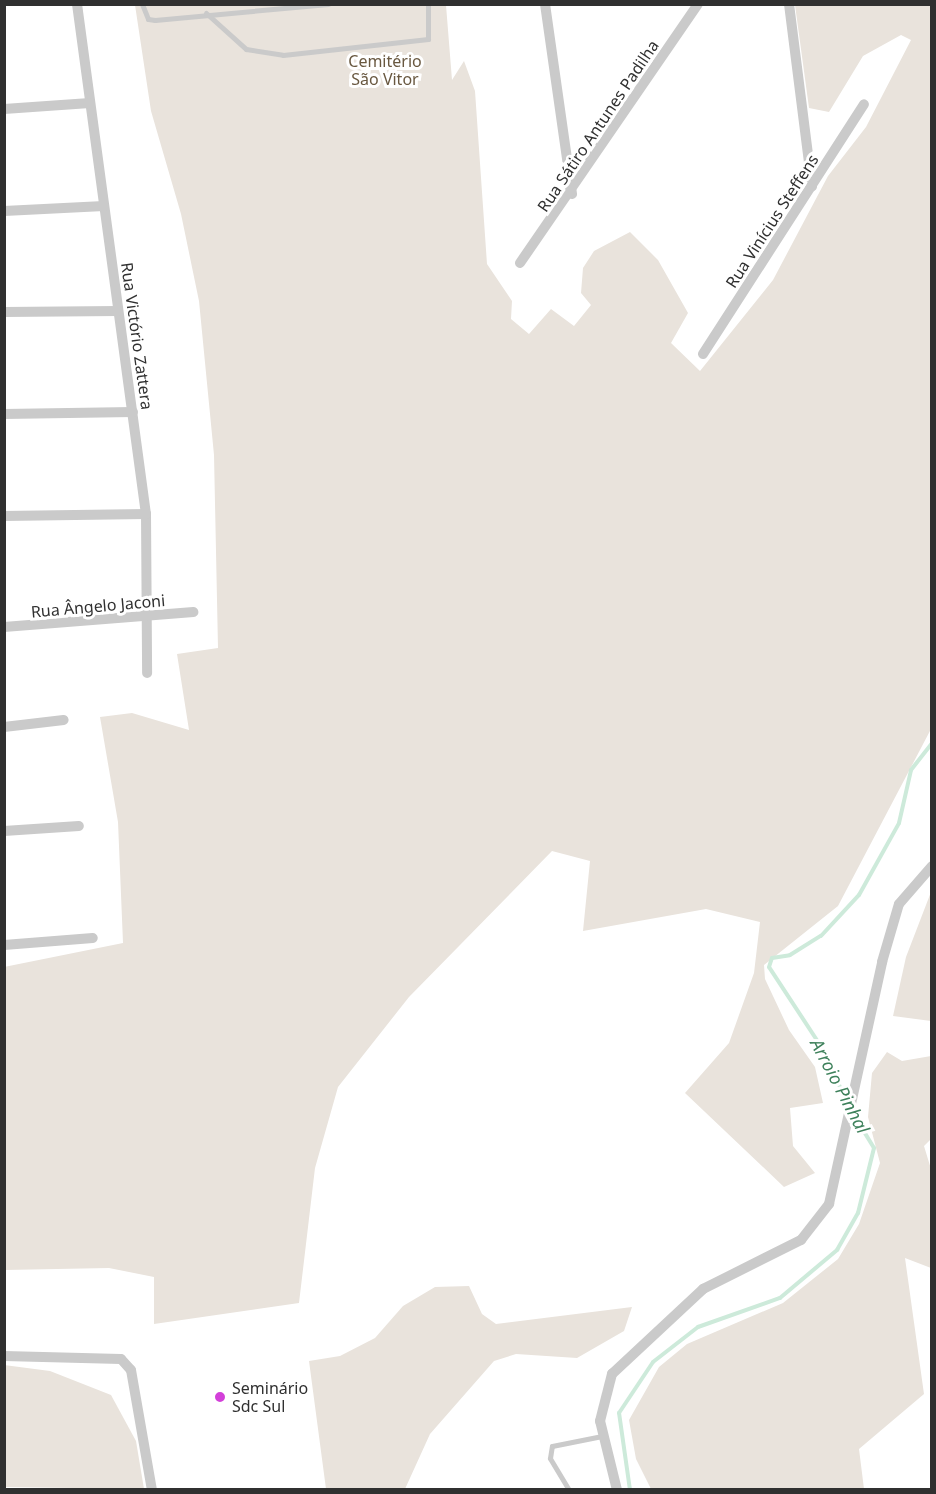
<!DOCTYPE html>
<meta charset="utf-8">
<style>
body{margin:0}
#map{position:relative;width:936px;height:1494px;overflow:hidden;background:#fff;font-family:"Noto Sans",sans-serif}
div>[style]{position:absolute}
.green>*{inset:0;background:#e9e3dc}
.stream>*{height:4px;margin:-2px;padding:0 2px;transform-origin:2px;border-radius:2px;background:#cdeada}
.service>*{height:5px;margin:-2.5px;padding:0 2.5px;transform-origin:2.5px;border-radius:2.5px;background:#cacaca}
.minor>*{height:10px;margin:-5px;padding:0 5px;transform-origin:5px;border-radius:5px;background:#cacaca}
.dots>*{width:16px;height:16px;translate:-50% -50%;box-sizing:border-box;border:3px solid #fff;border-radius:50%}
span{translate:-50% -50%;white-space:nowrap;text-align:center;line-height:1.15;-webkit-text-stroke:6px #fff;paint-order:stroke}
.park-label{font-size:16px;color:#695840}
.street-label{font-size:16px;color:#303030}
.poi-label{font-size:16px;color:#303030}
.left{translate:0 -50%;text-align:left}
.water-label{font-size:18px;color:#3e815b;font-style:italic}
.frame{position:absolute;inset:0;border:6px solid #303030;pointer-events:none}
</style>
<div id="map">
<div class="green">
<div style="clip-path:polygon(135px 5px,446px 5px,452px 80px,464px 61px,475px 91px,487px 264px,512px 301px,511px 319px,529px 334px,551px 309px,574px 326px,591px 305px,581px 293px,583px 268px,594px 251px,630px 232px,658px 260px,688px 313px,671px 343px,700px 371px,773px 280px,828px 176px,866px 127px,911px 40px,901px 35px,863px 56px,829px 112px,809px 108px,795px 5px,931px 5px,931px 729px,838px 906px,764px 965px,765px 979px,789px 1030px,815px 1067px,823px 1103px,790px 1108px,793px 1146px,815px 1173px,784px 1187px,685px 1093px,729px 1043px,754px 973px,760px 922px,706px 909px,583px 931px,590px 861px,552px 851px,409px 997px,338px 1087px,315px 1168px,299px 1303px,154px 1324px,154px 1277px,109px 1268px,5px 1270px,4px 967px,123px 943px,118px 822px,100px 717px,132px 713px,189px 730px,177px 654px,218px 648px,214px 455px,199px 301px,181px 214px,151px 111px)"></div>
<div style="clip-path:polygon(931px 892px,931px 1021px,893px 1016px,906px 957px)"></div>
<div style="clip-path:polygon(887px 1052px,902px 1061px,931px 1056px,931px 1139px,924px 1146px,931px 1169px,931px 1268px,905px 1258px,924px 1394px,859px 1449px,864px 1489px,651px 1489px,636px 1459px,629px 1420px,659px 1367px,687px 1344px,783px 1303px,838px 1259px,859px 1224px,880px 1163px,868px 1117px,872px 1073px)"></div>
<div style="clip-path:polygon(469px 1286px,482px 1314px,496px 1324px,632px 1307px,624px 1331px,577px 1358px,516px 1354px,494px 1361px,430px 1434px,405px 1489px,326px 1489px,309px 1361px,340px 1356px,375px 1338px,403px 1306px,435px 1287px)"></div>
<div style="clip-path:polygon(4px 1365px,50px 1371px,111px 1395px,136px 1441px,144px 1489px,5px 1487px)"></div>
</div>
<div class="stream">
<div style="left:848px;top:1105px;width:59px;rotate:-114deg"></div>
<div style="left:824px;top:1051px;width:100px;rotate:-123.2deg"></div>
<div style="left:769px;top:967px;width:9px;rotate:-72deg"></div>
<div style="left:772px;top:958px;width:18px;rotate:-9deg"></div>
<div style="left:790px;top:955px;width:36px;rotate:-32deg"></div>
<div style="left:821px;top:936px;width:56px;rotate:-47.2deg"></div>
<div style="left:859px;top:895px;width:82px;rotate:-60.9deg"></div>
<div style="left:899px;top:823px;width:54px;rotate:-77.2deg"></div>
<div style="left:911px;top:770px;width:34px;rotate:-52deg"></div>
<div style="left:630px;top:1490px;width:78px;rotate:-98.1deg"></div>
<div style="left:619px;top:1413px;width:61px;rotate:-56.3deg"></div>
<div style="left:653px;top:1362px;width:57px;rotate:-37.9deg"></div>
<div style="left:698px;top:1327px;width:87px;rotate:-19.5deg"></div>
<div style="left:780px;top:1298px;width:75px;rotate:-40.1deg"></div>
<div style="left:837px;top:1250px;width:43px;rotate:-60.4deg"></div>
<div style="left:858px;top:1213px;width:67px;rotate:-76.2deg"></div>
<div style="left:874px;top:1148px;width:42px;rotate:-121.4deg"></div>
</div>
<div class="service">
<div style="left:142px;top:4px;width:16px;rotate:68deg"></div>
<div style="left:148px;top:19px;width:7px;rotate:8deg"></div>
<div style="left:155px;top:20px;width:174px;rotate:-5.3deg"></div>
<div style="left:206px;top:13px;width:54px;rotate:42deg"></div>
<div style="left:246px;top:49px;width:37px;rotate:9deg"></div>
<div style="left:283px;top:55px;width:146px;rotate:-6.3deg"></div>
<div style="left:428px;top:39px;width:35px;rotate:-90deg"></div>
<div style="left:569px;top:1490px;width:37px;rotate:-121deg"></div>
<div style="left:550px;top:1458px;width:12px;rotate:-81deg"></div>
<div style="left:552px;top:1446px;width:51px;rotate:-11.3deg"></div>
</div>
<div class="minor">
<div style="left:77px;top:4px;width:515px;rotate:82.3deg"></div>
<div style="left:146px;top:514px;width:159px;rotate:89.6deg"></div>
<div style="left:545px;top:4px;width:192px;rotate:81.9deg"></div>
<div style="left:789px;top:4px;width:184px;rotate:82.8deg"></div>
<div style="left:4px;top:109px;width:86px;rotate:-4deg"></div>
<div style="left:4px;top:211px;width:100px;rotate:-2.9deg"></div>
<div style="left:520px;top:263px;width:314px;rotate:-55.5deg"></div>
<div style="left:4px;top:312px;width:114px;rotate:-0.5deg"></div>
<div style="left:703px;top:354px;width:297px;rotate:-57.2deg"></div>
<div style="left:4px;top:414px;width:129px;rotate:-0.9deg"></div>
<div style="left:4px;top:516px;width:142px;rotate:-0.8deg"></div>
<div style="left:4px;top:627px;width:190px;rotate:-4.5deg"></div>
<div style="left:4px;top:727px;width:60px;rotate:-6.7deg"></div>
<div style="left:4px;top:831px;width:75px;rotate:-3.8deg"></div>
<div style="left:4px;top:945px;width:89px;rotate:-4.5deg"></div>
<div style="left:4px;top:1356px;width:117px;rotate:1.5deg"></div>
<div style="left:121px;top:1359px;width:15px;rotate:48deg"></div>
<div style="left:131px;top:1370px;width:122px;rotate:80.1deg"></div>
<div style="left:617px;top:1490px;width:71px;rotate:-103.8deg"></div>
<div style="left:600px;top:1421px;width:49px;rotate:-75.7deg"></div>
<div style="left:612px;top:1374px;width:125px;rotate:-43deg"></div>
<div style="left:703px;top:1289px;width:110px;rotate:-26.6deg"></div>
<div style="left:801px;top:1240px;width:46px;rotate:-52.1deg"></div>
<div style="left:829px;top:1204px;width:248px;rotate:-77.6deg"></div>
<div style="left:882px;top:962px;width:60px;rotate:-73.7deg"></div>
<div style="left:899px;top:904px;width:50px;rotate:-49deg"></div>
</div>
<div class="dots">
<div style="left:220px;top:1397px;background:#d340d9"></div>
</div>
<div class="park-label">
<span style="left:385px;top:70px">Cemitério<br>São Vitor</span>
</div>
<div class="street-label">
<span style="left:598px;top:126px;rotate:-56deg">Rua Sátiro Antunes Padilha</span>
<span style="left:772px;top:221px;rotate:-57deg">Rua Vinícius Steffens</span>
<span style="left:137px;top:336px;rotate:82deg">Rua Victório Zattera</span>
<span style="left:98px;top:606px;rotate:-5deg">Rua Ângelo Jaconi</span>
</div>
<div class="poi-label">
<span class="left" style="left:232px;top:1397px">Seminário<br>Sdc Sul</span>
</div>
<div class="water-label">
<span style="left:840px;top:1086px;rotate:62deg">Arroio Pinhal</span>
</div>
<div class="frame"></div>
</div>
